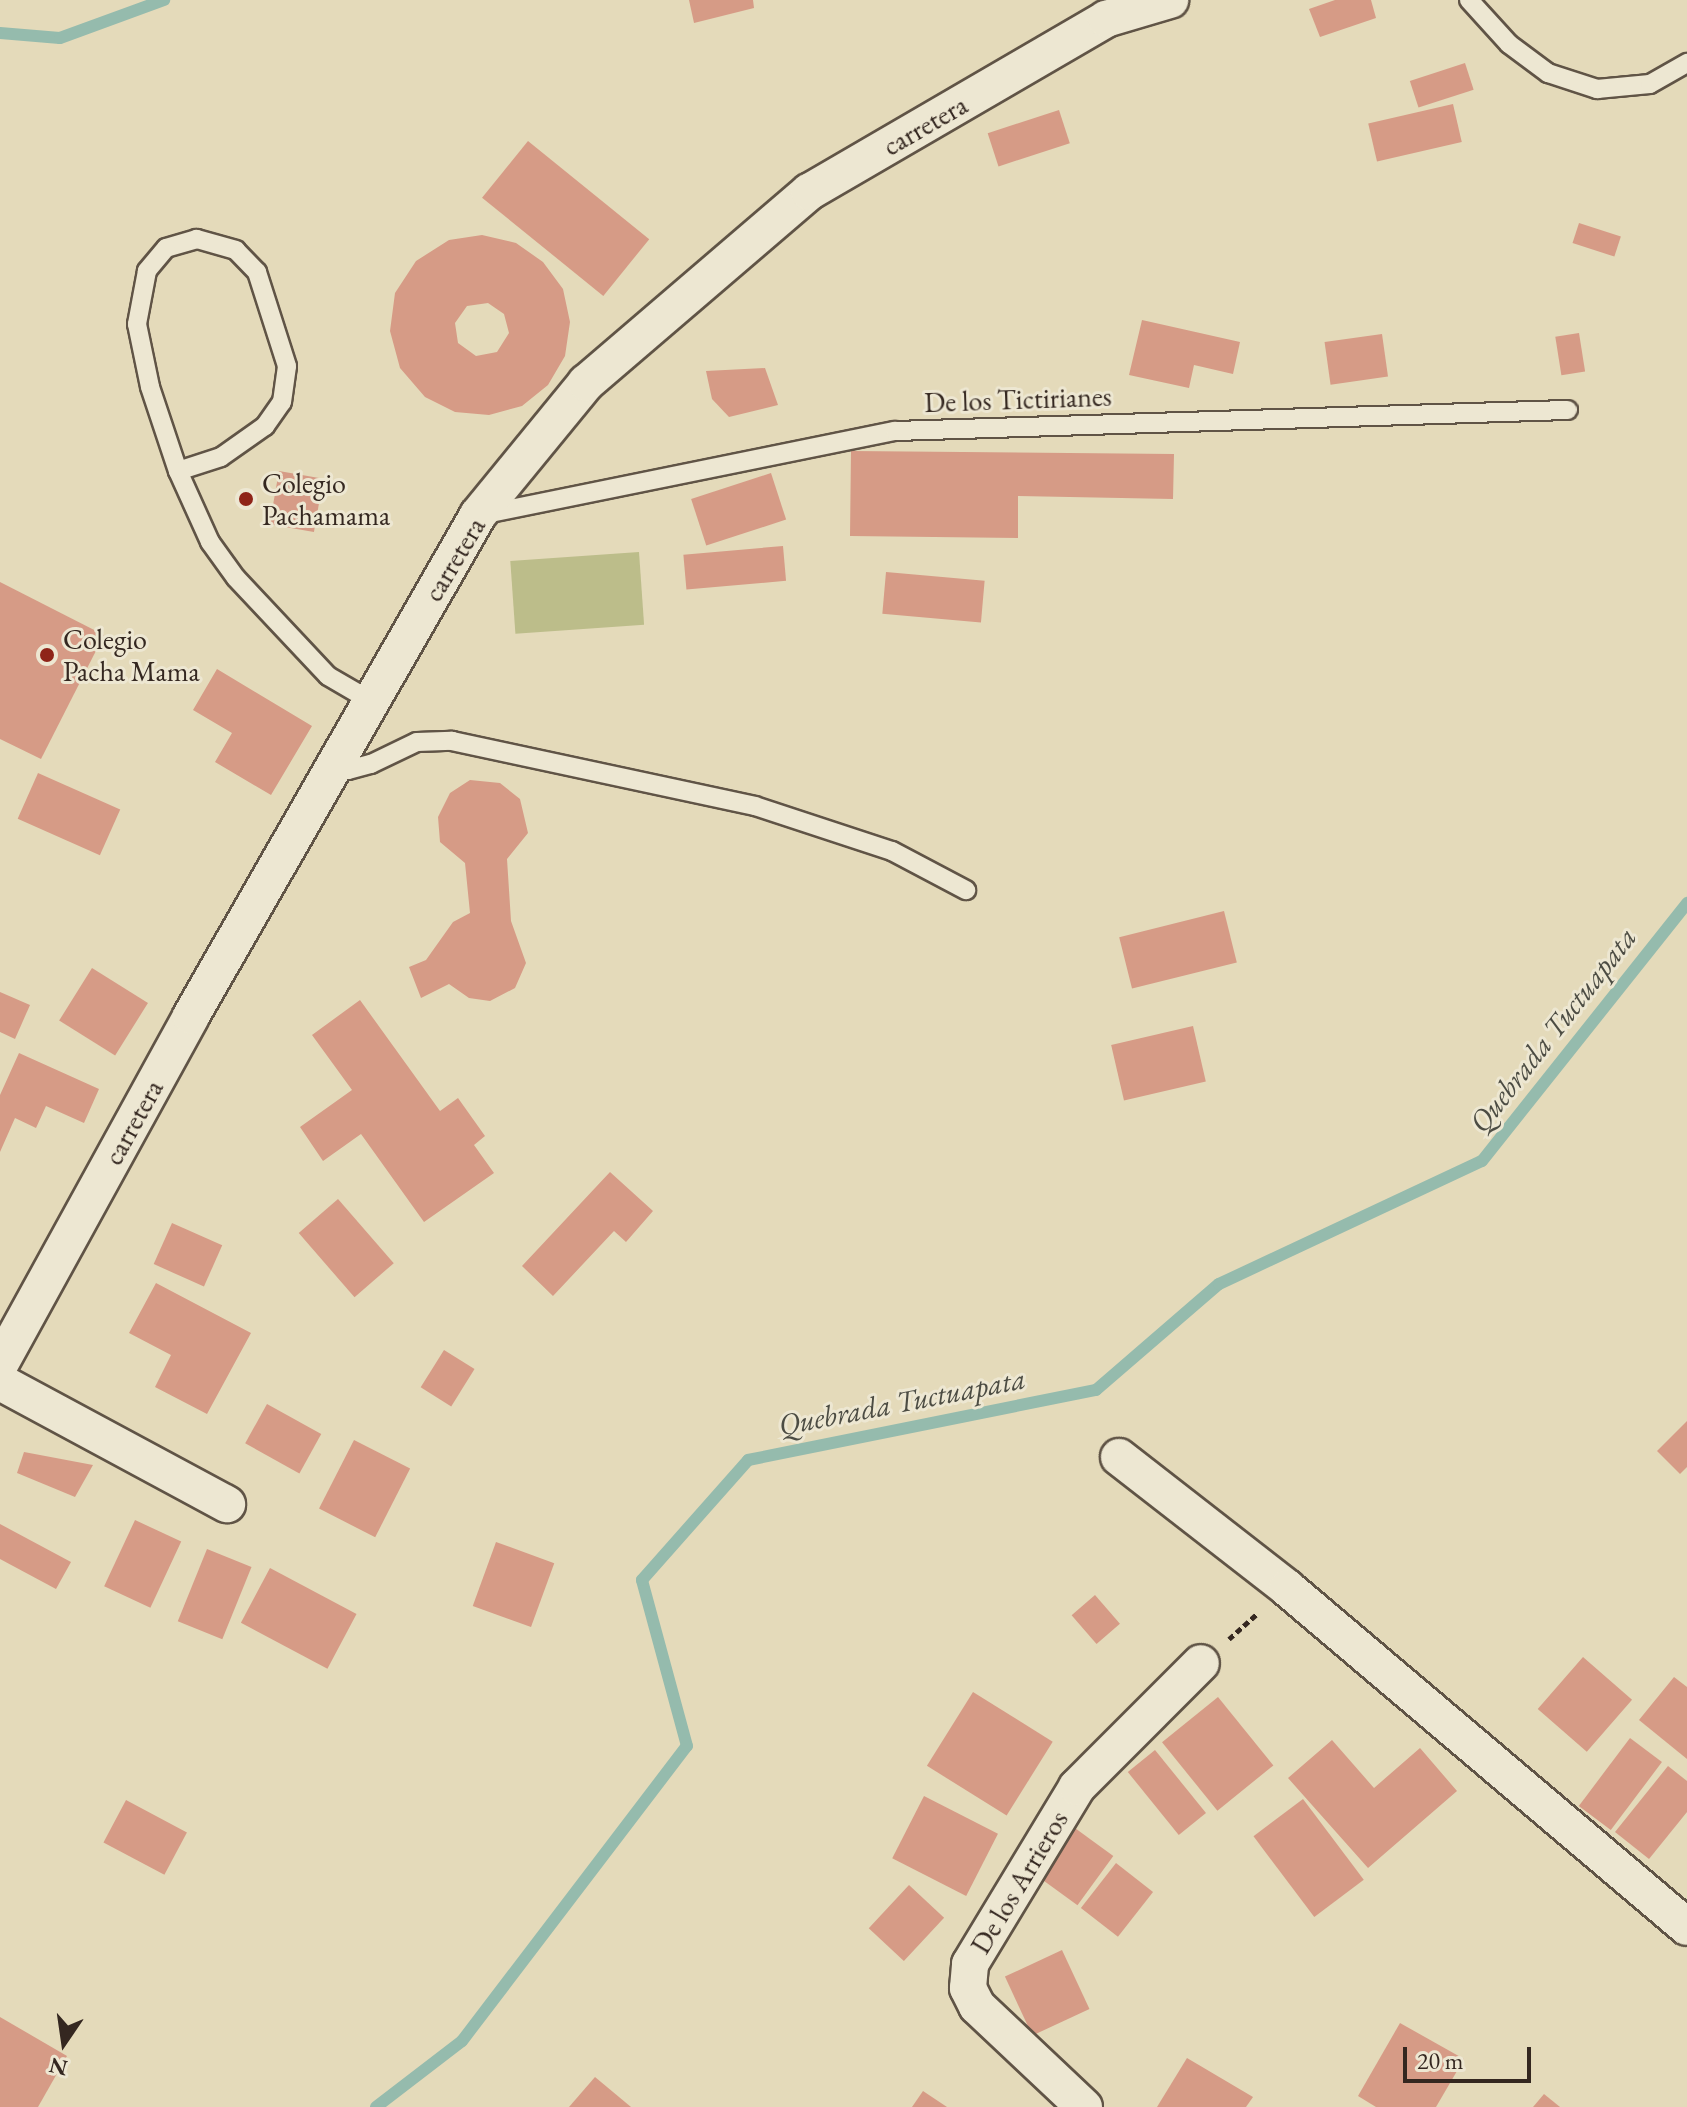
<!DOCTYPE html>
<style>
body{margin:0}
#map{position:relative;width:1687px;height:2107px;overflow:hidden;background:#e4daba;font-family:"EB Garamond",serif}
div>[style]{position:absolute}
.green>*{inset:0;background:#bcbd8a;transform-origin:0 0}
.stream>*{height:12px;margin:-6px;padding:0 6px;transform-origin:6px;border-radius:6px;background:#95bbad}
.building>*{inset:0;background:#d69b86;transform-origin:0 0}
.path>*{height:5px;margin-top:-2.5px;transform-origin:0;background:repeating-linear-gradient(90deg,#342720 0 6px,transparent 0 10px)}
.roads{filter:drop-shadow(2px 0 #605446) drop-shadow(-2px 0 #605446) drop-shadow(0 2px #605446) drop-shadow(0 -2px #605446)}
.lane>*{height:18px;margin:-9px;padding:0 9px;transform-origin:9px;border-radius:9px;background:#ede7d2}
.street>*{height:36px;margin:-18px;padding:0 18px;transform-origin:18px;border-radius:18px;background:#ede7d2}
.dots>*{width:22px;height:22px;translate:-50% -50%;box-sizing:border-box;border:4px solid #ede7d2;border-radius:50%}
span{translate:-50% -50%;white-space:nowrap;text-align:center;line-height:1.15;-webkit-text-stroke:6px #ede7d2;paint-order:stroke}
.street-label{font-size:28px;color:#342720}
.poi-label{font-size:28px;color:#342720}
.left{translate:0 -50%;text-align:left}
.water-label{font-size:30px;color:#4c4c43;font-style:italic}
.north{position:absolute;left:24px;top:2003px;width:80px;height:80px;-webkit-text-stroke:6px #ede7d2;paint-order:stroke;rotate:193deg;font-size:22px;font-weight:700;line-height:32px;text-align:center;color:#342720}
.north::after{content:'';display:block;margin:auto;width:28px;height:36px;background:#342720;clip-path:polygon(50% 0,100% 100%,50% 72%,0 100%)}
.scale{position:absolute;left:1403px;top:2047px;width:128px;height:36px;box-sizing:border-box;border:4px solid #342720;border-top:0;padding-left:10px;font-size:24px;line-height:28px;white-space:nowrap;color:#342720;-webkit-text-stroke:6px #ede7d2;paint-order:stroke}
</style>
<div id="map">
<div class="green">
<div style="left:639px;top:552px;width:73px;height:129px;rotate:86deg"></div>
</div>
<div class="stream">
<div style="left:0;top:33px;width:60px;rotate:4.8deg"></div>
<div style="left:60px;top:38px;width:111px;rotate:-20.1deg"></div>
<div style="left:376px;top:2107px;width:108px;rotate:-37.5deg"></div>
<div style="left:462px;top:2041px;width:371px;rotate:-52.7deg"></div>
<div style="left:687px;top:1746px;width:172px;rotate:-105.2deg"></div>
<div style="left:642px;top:1580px;width:160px;rotate:-48.5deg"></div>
<div style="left:748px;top:1460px;width:355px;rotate:-11.4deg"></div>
<div style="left:1096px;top:1390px;width:162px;rotate:-40.8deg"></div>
<div style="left:1219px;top:1284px;width:290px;rotate:-25.1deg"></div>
<div style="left:1482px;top:1161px;width:330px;rotate:-51.5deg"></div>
</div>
<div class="building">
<div style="clip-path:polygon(689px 0,753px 0,754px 8px,694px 23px)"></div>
<div style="clip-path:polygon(1335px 0,1371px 0,1376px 18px,1320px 37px,1309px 9px)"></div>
<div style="left:1465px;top:63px;width:28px;height:58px;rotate:72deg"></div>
<div style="left:1453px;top:104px;width:39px;height:87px;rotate:77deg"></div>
<div style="left:1059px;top:110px;width:35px;height:75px;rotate:72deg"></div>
<div style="left:528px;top:141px;width:156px;height:73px;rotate:39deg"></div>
<div style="left:1579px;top:223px;width:44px;height:21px;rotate:18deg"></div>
<div style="clip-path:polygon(evenodd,482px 235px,516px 243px,543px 262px,563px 289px,570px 322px,565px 356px,548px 385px,522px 406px,489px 415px,455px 412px,425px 397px,400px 368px,390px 331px,395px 293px,416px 261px,449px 240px,482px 235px,488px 303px,504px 314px,509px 333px,497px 352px,476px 356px,458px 343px,455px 323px,467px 306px,488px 303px)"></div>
<div style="clip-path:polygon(1142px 320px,1240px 342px,1233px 374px,1194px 365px,1189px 388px,1129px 375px)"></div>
<div style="left:1579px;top:333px;width:39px;height:24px;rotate:81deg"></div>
<div style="left:1382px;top:334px;width:43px;height:58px;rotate:82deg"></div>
<div style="clip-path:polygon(765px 368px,778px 405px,729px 417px,712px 399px,706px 371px)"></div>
<div style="clip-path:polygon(851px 451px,1174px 454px,1173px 499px,1018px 496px,1018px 538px,850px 536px)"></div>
<div style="left:279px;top:471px;width:45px;height:54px;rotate:10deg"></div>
<div style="left:771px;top:473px;width:49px;height:84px;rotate:72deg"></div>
<div style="left:783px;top:546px;width:35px;height:100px;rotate:85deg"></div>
<div style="left:886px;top:572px;width:99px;height:42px;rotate:5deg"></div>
<div style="clip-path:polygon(0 582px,104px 635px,41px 759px,0 739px)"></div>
<div style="clip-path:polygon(217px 669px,312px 726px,271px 795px,215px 762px,232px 733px,193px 710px)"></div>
<div style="left:38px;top:773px;width:90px;height:50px;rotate:24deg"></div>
<div style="clip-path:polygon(470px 780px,500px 783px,520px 799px,528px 833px,507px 859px,511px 921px,526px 963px,515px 988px,490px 1001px,469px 998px,449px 984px,421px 998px,409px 967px,426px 960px,453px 922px,470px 913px,465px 863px,440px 842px,438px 817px,450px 793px)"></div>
<div style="left:1224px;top:911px;width:53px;height:108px;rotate:76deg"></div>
<div style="left:92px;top:968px;width:66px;height:62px;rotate:32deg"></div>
<div style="clip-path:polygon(0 992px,30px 1005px,15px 1039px,0 1032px)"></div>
<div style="clip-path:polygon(360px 1000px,440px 1111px,458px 1098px,485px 1136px,474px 1145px,494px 1173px,424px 1222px,361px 1134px,323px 1161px,300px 1127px,352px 1090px,312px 1035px)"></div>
<div style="left:1193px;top:1026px;width:57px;height:84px;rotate:77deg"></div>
<div style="clip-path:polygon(19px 1053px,99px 1089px,84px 1123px,46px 1106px,36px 1128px,15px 1118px,0 1152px,0 1095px)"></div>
<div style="clip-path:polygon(610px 1172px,653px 1211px,626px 1242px,614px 1231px,553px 1296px,522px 1266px)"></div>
<div style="left:338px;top:1199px;width:85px;height:52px;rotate:49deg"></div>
<div style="left:172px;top:1223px;width:55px;height:45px;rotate:24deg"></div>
<div style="clip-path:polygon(156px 1283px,251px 1333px,207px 1414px,155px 1387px,171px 1355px,129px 1333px)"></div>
<div style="left:444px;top:1350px;width:36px;height:44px;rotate:32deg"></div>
<div style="left:267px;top:1404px;width:62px;height:45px;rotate:29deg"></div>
<div style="clip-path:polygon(1687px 1421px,1687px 1467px,1680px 1474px,1657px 1451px)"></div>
<div style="left:354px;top:1440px;width:63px;height:77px;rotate:27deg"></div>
<div style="clip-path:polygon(24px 1452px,93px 1465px,75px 1497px,17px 1473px)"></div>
<div style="left:135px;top:1520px;width:51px;height:73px;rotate:25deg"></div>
<div style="clip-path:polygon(0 1524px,71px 1562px,56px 1589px,0 1559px)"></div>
<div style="left:496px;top:1542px;width:62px;height:68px;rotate:20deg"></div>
<div style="left:207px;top:1549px;width:48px;height:78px;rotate:22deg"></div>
<div style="left:270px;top:1568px;width:98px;height:62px;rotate:28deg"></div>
<div style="left:1095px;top:1595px;width:38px;height:31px;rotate:49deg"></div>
<div style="left:1583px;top:1657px;width:65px;height:69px;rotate:41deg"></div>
<div style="clip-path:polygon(1674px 1677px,1687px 1687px,1687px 1759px,1639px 1720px)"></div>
<div style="left:973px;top:1692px;width:94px;height:87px;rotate:32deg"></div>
<div style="left:1218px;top:1697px;width:88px;height:72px;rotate:51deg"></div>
<div style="left:1630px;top:1738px;width:40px;height:85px;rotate:37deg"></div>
<div style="clip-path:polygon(1332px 1740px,1374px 1788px,1420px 1748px,1457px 1791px,1368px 1868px,1288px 1778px)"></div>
<div style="left:1155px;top:1750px;width:81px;height:35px;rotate:51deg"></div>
<div style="clip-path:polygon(1668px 1766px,1687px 1781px,1687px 1812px,1649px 1859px,1615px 1832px)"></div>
<div style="left:924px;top:1796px;width:83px;height:70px;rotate:27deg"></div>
<div style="left:1303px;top:1799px;width:101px;height:62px;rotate:53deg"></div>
<div style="left:126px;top:1800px;width:69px;height:48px;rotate:28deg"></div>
<div style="left:1068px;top:1823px;width:56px;height:61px;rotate:36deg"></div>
<div style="left:1116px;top:1863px;width:47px;height:57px;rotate:38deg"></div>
<div style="left:909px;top:1885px;width:48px;height:59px;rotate:43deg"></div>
<div style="left:1062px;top:1950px;width:65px;height:63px;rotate:65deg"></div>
<div style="clip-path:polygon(0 2017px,67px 2056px,38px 2107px,0 2107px)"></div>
<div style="clip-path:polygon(1400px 2023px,1464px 2059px,1436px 2107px,1376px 2107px,1358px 2096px)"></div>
<div style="clip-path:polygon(1187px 2058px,1253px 2097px,1246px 2107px,1157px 2107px)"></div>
<div style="clip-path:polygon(595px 2077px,631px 2107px,569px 2107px)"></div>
<div style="clip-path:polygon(923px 2091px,947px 2107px,912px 2107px)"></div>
<div style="clip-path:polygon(1544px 2094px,1560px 2107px,1533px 2107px)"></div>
</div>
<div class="path">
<div style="left:1229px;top:1639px;width:38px;rotate:-42deg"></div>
</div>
<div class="roads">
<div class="lane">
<div style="left:1469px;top:0;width:59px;rotate:47.7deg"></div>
<div style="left:1509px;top:44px;width:49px;rotate:36.6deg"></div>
<div style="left:1548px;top:73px;width:52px;rotate:18.1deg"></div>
<div style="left:1597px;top:89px;width:53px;rotate:-5.4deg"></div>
<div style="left:1650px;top:84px;width:43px;rotate:-29.6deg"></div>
<div style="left:178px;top:471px;width:45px;rotate:-18deg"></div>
<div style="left:221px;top:457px;width:54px;rotate:-35.2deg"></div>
<div style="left:265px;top:426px;width:29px;rotate:-55deg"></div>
<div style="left:282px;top:402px;width:36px;rotate:-82deg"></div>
<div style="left:287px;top:366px;width:99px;rotate:-107.7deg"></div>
<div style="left:257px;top:272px;width:30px;rotate:-134deg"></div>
<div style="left:236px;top:250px;width:41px;rotate:-164.2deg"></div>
<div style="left:197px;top:239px;width:32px;rotate:164deg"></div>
<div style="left:166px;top:248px;width:30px;rotate:130deg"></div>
<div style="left:147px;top:271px;width:54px;rotate:100.7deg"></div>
<div style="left:137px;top:324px;width:64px;rotate:78.3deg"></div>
<div style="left:150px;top:387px;width:89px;rotate:71.6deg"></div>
<div style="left:178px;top:471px;width:78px;rotate:65.7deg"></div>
<div style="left:210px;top:542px;width:44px;rotate:54.2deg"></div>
<div style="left:236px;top:578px;width:134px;rotate:46.8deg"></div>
<div style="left:328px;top:676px;width:50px;rotate:30.2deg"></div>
<div style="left:481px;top:515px;width:422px;rotate:-11.5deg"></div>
<div style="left:895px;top:431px;width:673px;rotate:-1.79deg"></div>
<div style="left:332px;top:767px;width:16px;rotate:11deg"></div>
<div style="left:348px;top:770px;width:24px;rotate:-15deg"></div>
<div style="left:371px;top:764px;width:51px;rotate:-25.6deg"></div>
<div style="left:417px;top:742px;width:35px;rotate:-2deg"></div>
<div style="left:452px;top:741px;width:310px;rotate:12.1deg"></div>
<div style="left:755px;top:806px;width:144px;rotate:18.2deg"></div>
<div style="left:892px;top:851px;width:84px;rotate:27.8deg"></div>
</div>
<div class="street">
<div style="left:0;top:1364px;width:397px;rotate:-61.2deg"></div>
<div style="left:191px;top:1016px;width:577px;rotate:-60.19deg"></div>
<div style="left:478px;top:515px;width:171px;rotate:-50.7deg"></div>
<div style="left:586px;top:383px;width:294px;rotate:-40.6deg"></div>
<div style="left:809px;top:192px;width:344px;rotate:-30.2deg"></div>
<div style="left:1106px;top:19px;width:67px;rotate:-16.5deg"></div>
<div style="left:0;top:1382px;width:258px;rotate:28.3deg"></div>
<div style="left:1119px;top:1457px;width:213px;rotate:37.9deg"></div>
<div style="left:1287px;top:1588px;width:524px;rotate:40.28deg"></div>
<div style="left:1084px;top:2107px;width:147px;rotate:-136.7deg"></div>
<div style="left:977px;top:2006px;width:20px;rotate:-117deg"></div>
<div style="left:968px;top:1988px;width:24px;rotate:-85deg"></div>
<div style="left:970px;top:1964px;width:207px;rotate:-58.8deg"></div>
<div style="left:1077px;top:1787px;width:175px;rotate:-45deg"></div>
</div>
</div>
<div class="dots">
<div style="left:246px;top:499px;background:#8f2418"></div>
<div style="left:47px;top:655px;background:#8f2418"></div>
</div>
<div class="street-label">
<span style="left:925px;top:125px;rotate:-30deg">carretera</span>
<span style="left:1018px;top:399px;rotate:-2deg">De los Tictirianes</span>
<span style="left:454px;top:559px;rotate:-59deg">carretera</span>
<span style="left:133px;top:1122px;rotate:-61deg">carretera</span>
<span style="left:1019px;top:1882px;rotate:-59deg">De los Arrieros</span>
</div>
<div class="poi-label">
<span class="left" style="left:262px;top:499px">Colegio<br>Pachamama</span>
<span class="left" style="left:63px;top:655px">Colegio<br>Pacha Mama</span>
</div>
<div class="water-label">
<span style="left:1553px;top:1030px;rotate:-52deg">Quebrada Tuctuapata</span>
<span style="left:902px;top:1402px;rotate:-11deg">Quebrada Tuctuapata</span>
</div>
<div class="north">N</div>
<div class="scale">20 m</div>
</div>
